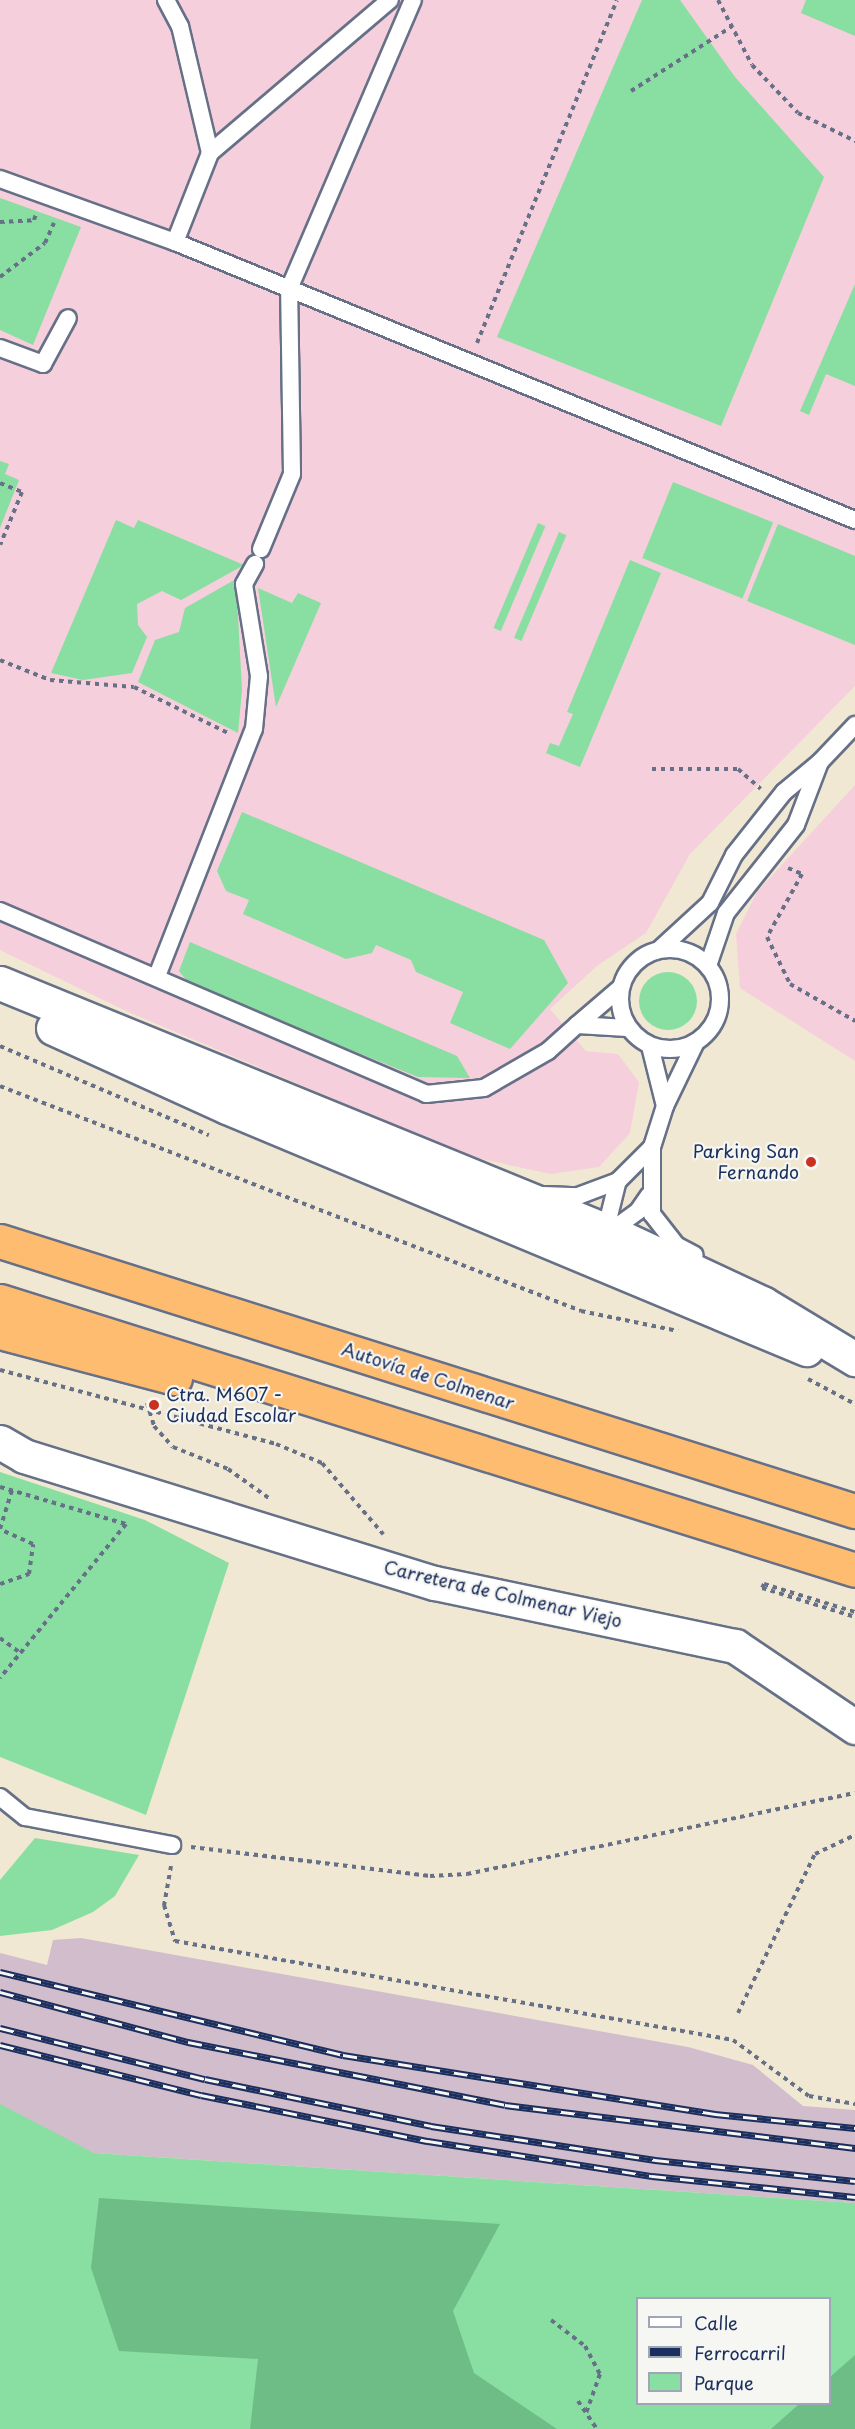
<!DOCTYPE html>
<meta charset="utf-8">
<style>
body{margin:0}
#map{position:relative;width:855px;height:2429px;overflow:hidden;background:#f1e8d3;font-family:"Playpen Sans",sans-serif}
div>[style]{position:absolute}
.built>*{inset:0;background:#f5cfdb}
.industrial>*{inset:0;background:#d1bdcc}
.green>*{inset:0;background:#89dea1;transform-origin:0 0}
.round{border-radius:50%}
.forest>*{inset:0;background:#6ebd87}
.path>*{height:4px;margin-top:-2px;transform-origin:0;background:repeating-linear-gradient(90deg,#667087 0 4.5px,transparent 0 9px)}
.roads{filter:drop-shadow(2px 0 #667087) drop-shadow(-2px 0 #667087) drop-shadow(0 2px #667087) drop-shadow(0 -2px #667087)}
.lane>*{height:16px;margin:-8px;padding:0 8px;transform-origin:8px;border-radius:8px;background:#fff}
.lane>.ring{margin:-8px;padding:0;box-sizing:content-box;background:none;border:16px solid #fff;border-radius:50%}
.street>*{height:33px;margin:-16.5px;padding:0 16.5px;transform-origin:16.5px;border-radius:16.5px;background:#fff}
.highway>*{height:33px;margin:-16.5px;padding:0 16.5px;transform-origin:16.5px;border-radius:16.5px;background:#febc70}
.rail>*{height:7px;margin-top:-3.5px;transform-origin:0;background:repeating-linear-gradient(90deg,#f6f6f2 0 14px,#1b2f5e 0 28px);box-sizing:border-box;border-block:2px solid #1b2f5e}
.path-bridge>*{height:4px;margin-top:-2px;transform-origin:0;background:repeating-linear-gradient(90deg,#667087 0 4.5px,transparent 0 9px)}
.dots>*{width:16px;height:16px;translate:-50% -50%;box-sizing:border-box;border:3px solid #f6f6f2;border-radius:50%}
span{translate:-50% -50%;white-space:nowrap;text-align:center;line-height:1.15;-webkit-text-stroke:4.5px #f6f6f2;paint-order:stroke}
.poi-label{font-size:18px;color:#1b2f5e}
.right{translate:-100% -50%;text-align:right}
.left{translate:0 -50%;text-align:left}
.street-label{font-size:18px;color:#1b2f5e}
.legend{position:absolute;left:636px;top:2297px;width:195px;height:108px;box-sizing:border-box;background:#f6f6f2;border:2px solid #9ea6b7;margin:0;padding:8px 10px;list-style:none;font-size:18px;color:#1b2f5e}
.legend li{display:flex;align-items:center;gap:12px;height:30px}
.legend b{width:30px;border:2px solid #9ea6b7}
</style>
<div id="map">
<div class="built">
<div style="clip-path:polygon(0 0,855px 0,855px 686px,690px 854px,646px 933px,598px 965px,550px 1009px,586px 1051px,618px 1054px,639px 1082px,630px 1133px,599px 1167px,551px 1174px,468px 1156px,126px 1011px,0 950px)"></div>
<div style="clip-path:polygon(855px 785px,855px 1061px,740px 988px,736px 934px,757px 892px)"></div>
</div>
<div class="industrial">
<div style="clip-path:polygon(81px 1938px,688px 2047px,753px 2065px,803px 2106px,855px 2110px,855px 2203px,94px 2153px,0 2113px,0 1953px,47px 1965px,53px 1940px)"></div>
</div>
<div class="green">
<div style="clip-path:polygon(642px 0,680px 0,735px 77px,824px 177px,721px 426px,497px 337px)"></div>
<div style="clip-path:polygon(806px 0,855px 0,855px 36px,801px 13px)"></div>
<div style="clip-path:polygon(0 198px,81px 227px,33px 345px,0 330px)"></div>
<div style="clip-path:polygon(855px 284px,855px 386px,826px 374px,809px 415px,800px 411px)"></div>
<div style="clip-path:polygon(0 461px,9px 464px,5px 474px,19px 480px,0 528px)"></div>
<div style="left:673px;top:482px;width:108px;height:82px;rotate:22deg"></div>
<div style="clip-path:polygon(116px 520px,134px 528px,138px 520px,244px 565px,181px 600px,162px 591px,137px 604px,138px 625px,147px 637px,132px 673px,83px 680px,51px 673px)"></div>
<div style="left:538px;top:523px;width:8px;height:114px;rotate:23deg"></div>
<div style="clip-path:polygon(778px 524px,855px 556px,855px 645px,747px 601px)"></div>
<div style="left:559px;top:532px;width:8px;height:115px;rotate:23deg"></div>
<div style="clip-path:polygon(630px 560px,661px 573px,580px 767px,546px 753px,550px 743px,559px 746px,573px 714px,567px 712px)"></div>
<div style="clip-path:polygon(236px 579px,242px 690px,238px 733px,138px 682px,155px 640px,179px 632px,185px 608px)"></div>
<div style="clip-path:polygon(258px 588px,292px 603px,298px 593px,321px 603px,276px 707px)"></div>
<div style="clip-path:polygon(242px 812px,544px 940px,568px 983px,510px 1049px,450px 1023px,463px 992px,416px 972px,411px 960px,376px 945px,372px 953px,346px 959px,243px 914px,249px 900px,226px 891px,217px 871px)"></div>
<div style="clip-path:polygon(190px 942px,457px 1056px,470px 1078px,418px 1077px,190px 985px,179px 971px)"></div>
<div class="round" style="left:639px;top:972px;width:58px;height:58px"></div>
<div style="clip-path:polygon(0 1472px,145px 1520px,229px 1563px,146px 1815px,0 1757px)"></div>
<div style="clip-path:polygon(35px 1838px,139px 1855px,115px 1896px,93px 1912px,52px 1930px,0 1936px,0 1880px)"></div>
<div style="clip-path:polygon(evenodd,0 2104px,94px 2153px,855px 2203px,855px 2429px,0 2429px,0 2104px,638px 2298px,830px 2298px,830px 2404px,638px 2404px,638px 2298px)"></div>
</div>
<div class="forest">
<div style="clip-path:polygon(99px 2198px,500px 2224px,453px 2311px,474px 2373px,557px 2429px,250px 2429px,258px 2359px,119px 2351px,91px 2268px)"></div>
<div style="clip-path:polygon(855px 2355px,855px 2429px,771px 2429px,799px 2404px,830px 2404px,830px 2377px)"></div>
</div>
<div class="path">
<div style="left:718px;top:0;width:73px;rotate:62.4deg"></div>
<div style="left:752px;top:65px;width:66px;rotate:46.2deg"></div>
<div style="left:798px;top:113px;width:64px;rotate:26.2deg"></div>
<div style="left:631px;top:91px;width:119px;rotate:-32.6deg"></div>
<div style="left:0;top:222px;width:34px;rotate:-3deg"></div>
<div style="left:34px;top:220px;width:6px;rotate:-72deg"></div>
<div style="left:0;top:277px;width:56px;rotate:-37.1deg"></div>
<div style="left:45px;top:243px;width:22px;rotate:-66deg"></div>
<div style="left:477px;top:343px;width:370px;rotate:-67.8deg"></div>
<div style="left:0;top:483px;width:24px;rotate:22deg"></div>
<div style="left:22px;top:492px;width:57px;rotate:112.5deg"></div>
<div style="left:0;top:660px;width:54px;rotate:21.8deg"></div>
<div style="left:50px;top:680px;width:84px;rotate:4.8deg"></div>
<div style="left:134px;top:687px;width:107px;rotate:26.1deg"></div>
<div style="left:652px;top:769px;width:86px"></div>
<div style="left:738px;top:769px;width:30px;rotate:41deg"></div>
<div style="left:788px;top:868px;width:15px;rotate:23deg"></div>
<div style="left:802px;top:874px;width:72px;rotate:119.1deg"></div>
<div style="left:767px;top:937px;width:52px;rotate:63.9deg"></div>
<div style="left:790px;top:984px;width:75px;rotate:29.6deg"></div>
<div style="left:0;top:1046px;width:227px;rotate:23.1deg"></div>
<div style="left:0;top:1086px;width:623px;rotate:21.17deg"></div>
<div style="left:581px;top:1311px;width:99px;rotate:11.7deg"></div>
<div style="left:808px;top:1379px;width:53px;rotate:28deg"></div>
<div style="left:147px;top:1403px;width:24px;rotate:73deg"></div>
<div style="left:154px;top:1426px;width:28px;rotate:48deg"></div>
<div style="left:173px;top:1447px;width:59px;rotate:21.8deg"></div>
<div style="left:228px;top:1469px;width:52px;rotate:35.5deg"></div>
<div style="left:276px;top:1444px;width:50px;rotate:22.4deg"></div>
<div style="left:322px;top:1463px;width:94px;rotate:49.3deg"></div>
<div style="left:0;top:1487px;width:131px;rotate:16.4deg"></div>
<div style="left:126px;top:1524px;width:199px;rotate:129.3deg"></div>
<div style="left:0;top:1584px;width:31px;rotate:-19deg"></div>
<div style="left:29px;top:1574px;width:30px;rotate:-82deg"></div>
<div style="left:33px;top:1544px;width:36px;rotate:-156deg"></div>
<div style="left:0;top:1529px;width:41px;rotate:-72.9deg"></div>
<div style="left:764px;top:1584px;width:4px;rotate:117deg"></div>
<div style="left:762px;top:1588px;width:97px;rotate:17.3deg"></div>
<div style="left:764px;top:1584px;width:95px;rotate:17.1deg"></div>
<div style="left:0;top:1638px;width:26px;rotate:36deg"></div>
<div style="left:191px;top:1847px;width:241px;rotate:6.9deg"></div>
<div style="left:430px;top:1876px;width:37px;rotate:-3deg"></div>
<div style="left:467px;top:1874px;width:396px;rotate:-11.8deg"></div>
<div style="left:171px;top:1866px;width:40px;rotate:100deg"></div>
<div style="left:164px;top:1905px;width:38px;rotate:73deg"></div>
<div style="left:175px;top:1941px;width:567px;rotate:10.06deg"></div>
<div style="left:733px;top:2040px;width:94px;rotate:36.4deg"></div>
<div style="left:809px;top:2096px;width:47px;rotate:9.9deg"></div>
<div style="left:738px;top:2013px;width:177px;rotate:-64.2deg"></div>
<div style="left:815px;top:1854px;width:44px;rotate:-25.4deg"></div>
<div style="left:551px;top:2320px;width:43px;rotate:37.4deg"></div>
<div style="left:585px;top:2346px;width:32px;rotate:62deg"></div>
<div style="left:600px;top:2374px;width:41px;rotate:109.7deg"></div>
<div style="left:578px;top:2401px;width:34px;rotate:56deg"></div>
</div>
<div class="roads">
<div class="lane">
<div style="left:166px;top:0;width:30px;rotate:62deg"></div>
<div style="left:180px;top:26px;width:130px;rotate:76.7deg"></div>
<div style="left:0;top:179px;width:186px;rotate:19.8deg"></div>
<div style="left:175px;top:242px;width:735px;rotate:22.24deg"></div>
<div style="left:175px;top:242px;width:96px;rotate:-68.5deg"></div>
<div style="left:210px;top:153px;width:236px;rotate:-40.4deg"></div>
<div style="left:0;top:348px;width:46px;rotate:20.4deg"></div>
<div style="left:43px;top:364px;width:52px;rotate:-61.5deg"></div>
<div style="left:261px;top:549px;width:81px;rotate:-67.5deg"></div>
<div style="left:292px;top:474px;width:185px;rotate:-90.9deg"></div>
<div style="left:289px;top:289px;width:314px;rotate:-66.8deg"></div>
<div style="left:820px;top:762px;width:51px;rotate:-46.6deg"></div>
<div style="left:0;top:911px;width:464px;rotate:23.2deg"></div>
<div style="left:426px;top:1094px;width:58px;rotate:-5.9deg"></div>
<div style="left:484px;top:1088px;width:74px;rotate:-30deg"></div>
<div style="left:548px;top:1051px;width:39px;rotate:-42deg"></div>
<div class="ring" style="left:620px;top:949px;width:84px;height:84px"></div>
<div style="left:660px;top:949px;width:68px;rotate:-42.6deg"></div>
<div style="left:710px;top:903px;width:54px;rotate:-63.4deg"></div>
<div style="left:734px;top:855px;width:80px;rotate:-51.6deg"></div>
<div style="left:784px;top:792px;width:47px;rotate:-39.8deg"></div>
<div style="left:820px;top:762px;width:67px;rotate:110.9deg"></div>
<div style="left:796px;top:825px;width:112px;rotate:128.5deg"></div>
<div style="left:726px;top:913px;width:56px;rotate:108.8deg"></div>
<div style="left:157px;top:976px;width:265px;rotate:-68.6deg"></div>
<div style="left:254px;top:729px;width:53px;rotate:-84.6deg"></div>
<div style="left:259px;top:676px;width:93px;rotate:-99.3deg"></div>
<div style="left:244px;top:584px;width:23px;rotate:-61deg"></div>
<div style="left:620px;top:988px;width:57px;rotate:139.3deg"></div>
<div style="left:577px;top:1025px;width:50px;rotate:3.4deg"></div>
<div style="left:650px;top:1046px;width:62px;rotate:76deg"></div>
<div style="left:665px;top:1106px;width:71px;rotate:-64.2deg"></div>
<div style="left:652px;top:1147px;width:43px;rotate:-72.4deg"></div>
<div style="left:543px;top:1195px;width:35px;rotate:2deg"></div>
<div style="left:578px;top:1196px;width:43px;rotate:-20.6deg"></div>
<div style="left:608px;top:1233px;width:37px;rotate:-36deg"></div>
<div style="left:638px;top:1211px;width:19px;rotate:-55deg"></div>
<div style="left:614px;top:1235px;width:20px;rotate:-105deg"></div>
<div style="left:609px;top:1216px;width:36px;rotate:-76deg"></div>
<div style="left:618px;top:1181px;width:48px;rotate:-45deg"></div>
<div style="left:652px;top:1147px;width:67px;rotate:90deg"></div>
<div style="left:652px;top:1214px;width:39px;rotate:52deg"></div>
<div style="left:676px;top:1245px;width:21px;rotate:28deg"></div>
<div style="left:0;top:1797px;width:32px;rotate:39deg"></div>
<div style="left:25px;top:1817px;width:150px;rotate:10.8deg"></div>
</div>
<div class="street">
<div style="left:0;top:983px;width:661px;rotate:22.22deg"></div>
<div style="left:612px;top:1233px;width:166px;rotate:25deg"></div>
<div style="left:762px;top:1303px;width:109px;rotate:31.1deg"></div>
<div style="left:53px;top:1028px;width:191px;rotate:24.4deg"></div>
<div style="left:227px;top:1107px;width:628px;rotate:22.68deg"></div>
<div style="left:0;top:1442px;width:28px;rotate:30deg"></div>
<div style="left:24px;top:1456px;width:430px;rotate:17.2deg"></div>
<div style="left:435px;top:1583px;width:307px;rotate:11.9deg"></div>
<div style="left:735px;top:1646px;width:145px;rotate:34deg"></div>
</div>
<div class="highway">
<div style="left:0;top:1241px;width:897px;rotate:17.53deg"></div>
<div style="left:0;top:1301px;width:896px;rotate:17.46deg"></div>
<div style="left:0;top:1332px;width:181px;rotate:14.7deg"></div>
</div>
</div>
<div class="rail">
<div style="left:0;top:1972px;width:353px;rotate:13.6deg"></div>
<div style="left:343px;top:2055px;width:377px;rotate:9deg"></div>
<div style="left:715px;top:2114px;width:141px;rotate:5.7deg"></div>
<div style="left:0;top:1992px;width:195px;rotate:14.9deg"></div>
<div style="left:188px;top:2042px;width:323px;rotate:11.2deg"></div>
<div style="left:505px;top:2105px;width:353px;rotate:7deg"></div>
<div style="left:0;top:2028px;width:211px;rotate:14deg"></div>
<div style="left:205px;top:2079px;width:231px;rotate:11.7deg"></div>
<div style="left:431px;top:2126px;width:227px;rotate:8.6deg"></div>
<div style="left:655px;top:2160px;width:201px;rotate:6deg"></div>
<div style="left:0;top:2045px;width:207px;rotate:14deg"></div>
<div style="left:201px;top:2095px;width:232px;rotate:11.5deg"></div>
<div style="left:428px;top:2141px;width:227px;rotate:8.9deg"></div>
<div style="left:652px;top:2176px;width:204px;rotate:5.9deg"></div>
</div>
<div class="path-bridge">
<div style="left:0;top:1370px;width:286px;rotate:15deg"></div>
</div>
<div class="dots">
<div style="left:811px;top:1162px;background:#c8321e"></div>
<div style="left:154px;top:1405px;background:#c8321e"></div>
</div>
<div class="poi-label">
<span class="right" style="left:799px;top:1162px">Parking San<br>Fernando</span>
<span class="left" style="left:166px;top:1405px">Ctra. M607 -<br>Ciudad Escolar</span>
</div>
<div class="street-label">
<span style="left:428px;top:1376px;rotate:18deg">Autovía de Colmenar</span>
<span style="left:503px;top:1594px;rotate:13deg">Carretera de Colmenar Viejo</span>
</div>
<ul class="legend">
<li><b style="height:8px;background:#fff"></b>Calle</li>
<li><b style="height:8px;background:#1b2f5e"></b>Ferrocarril</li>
<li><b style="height:16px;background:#89dea1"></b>Parque</li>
</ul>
</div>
